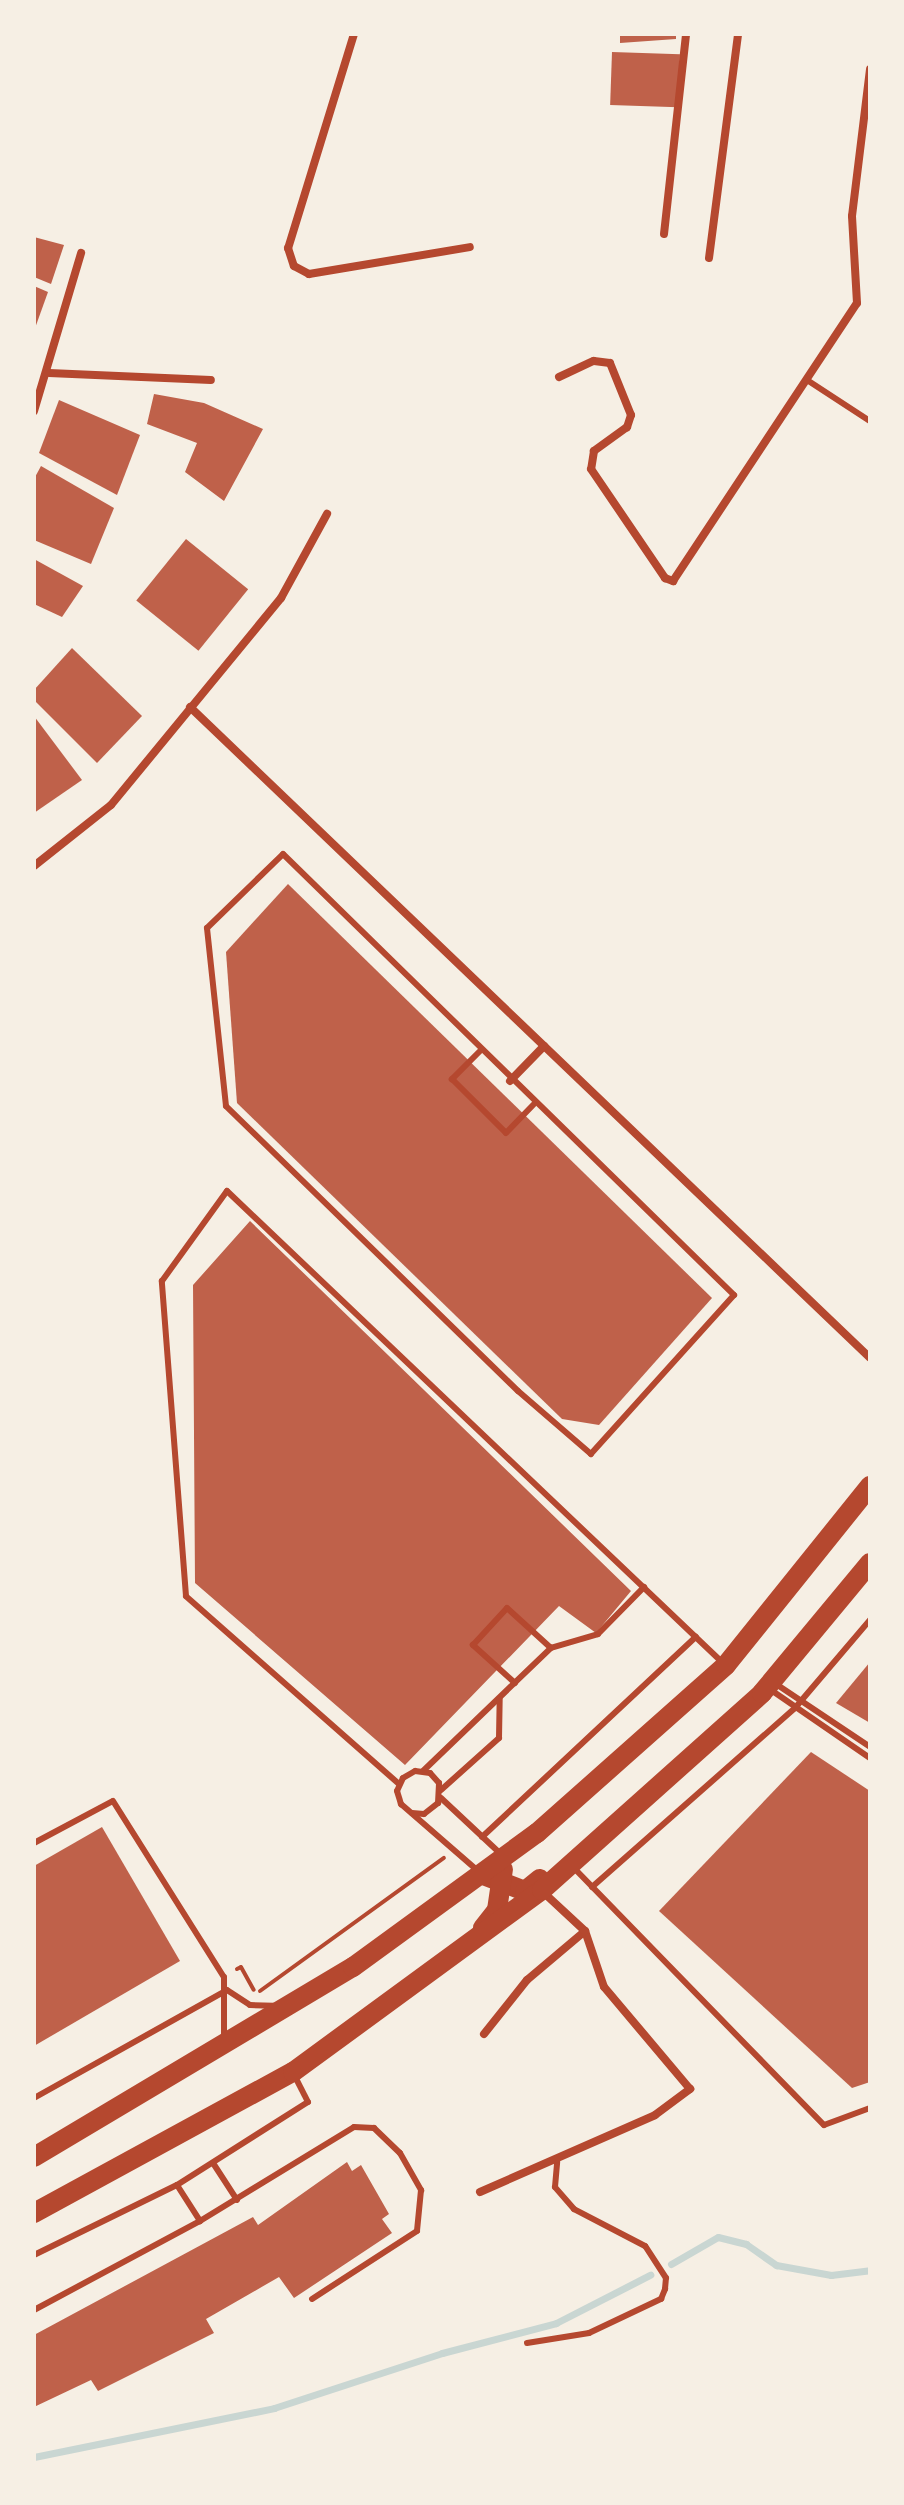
<!DOCTYPE html>
<style>
body{margin:0}
#map{position:relative;width:904px;height:2505px;overflow:hidden;background:#f6efe4;font-family:Cabin,sans-serif}
div>[style]{position:absolute}
.stream>*{height:7px;margin:-3.5px;padding:0 3.5px;transform-origin:3.5px;border-radius:3.5px;background:#c9d6d2}
.building>*{inset:0;background:#bf614a;transform-origin:0 0}
.path>*{height:4px;margin:-2px;padding:0 2px;transform-origin:2px;border-radius:2px;background:#b5482f}
.service>*{height:6px;margin:-3px;padding:0 3px;transform-origin:3px;border-radius:3px;background:#b5482f}
.minor>*{height:8px;margin:-4px;padding:0 4px;transform-origin:4px;border-radius:4px;background:#b5482f}
.primary>*{height:20px;margin:-10px;padding:0 10px;transform-origin:10px;border-radius:10px;background:#b5482f}
span{translate:-50% -50%;white-space:nowrap;text-align:center;line-height:1.15;-webkit-text-stroke:6px #f6efe4;paint-order:stroke}
.frame{position:absolute;inset:0;border:36px solid #f6efe4;pointer-events:none}
</style>
<div id="map">
<div class="stream">
<div style="left:671px;top:2264px;width:54px;rotate:-29.9deg"></div>
<div style="left:718px;top:2237px;width:29px;rotate:14deg"></div>
<div style="left:746px;top:2244px;width:37px;rotate:35deg"></div>
<div style="left:776px;top:2265px;width:56px;rotate:10.3deg"></div>
<div style="left:831px;top:2275px;width:39px;rotate:-7deg"></div>
<div style="left:34px;top:2457px;width:245px;rotate:-11.5deg"></div>
<div style="left:274px;top:2408px;width:177px;rotate:-18.1deg"></div>
<div style="left:442px;top:2353px;width:118px;rotate:-14.7deg"></div>
<div style="left:556px;top:2323px;width:106px;rotate:-27.1deg"></div>
</div>
<div class="building">
<div style="clip-path:polygon(620px 34px,676px 34px,676px 39px,620px 43px)"></div>
<div style="left:612px;top:52px;width:68px;height:53px;rotate:2deg"></div>
<div style="clip-path:polygon(34px 237px,64px 245px,51px 284px,34px 277px)"></div>
<div style="clip-path:polygon(34px 286px,48px 292px,34px 331px)"></div>
<div style="clip-path:polygon(154px 394px,204px 403px,263px 429px,224px 501px,185px 472px,197px 443px,147px 424px)"></div>
<div style="clip-path:polygon(59px 400px,140px 435px,117px 495px,39px 453px)"></div>
<div style="clip-path:polygon(41px 466px,114px 508px,91px 564px,34px 540px,34px 479px)"></div>
<div style="left:186px;top:539px;width:80px;height:79px;rotate:39deg"></div>
<div style="clip-path:polygon(34px 559px,83px 586px,62px 617px,34px 604px)"></div>
<div style="clip-path:polygon(72px 648px,142px 716px,97px 763px,34px 700px,34px 690px)"></div>
<div style="clip-path:polygon(34px 716px,82px 780px,34px 813px)"></div>
<div style="clip-path:polygon(288px 884px,712px 1298px,599px 1425px,562px 1419px,237px 1103px,226px 952px)"></div>
<div style="clip-path:polygon(250px 1221px,631px 1591px,596px 1633px,559px 1606px,405px 1765px,195px 1583px,193px 1285px)"></div>
<div style="clip-path:polygon(870px 1662px,870px 1723px,836px 1703px)"></div>
<div style="clip-path:polygon(811px 1752px,870px 1791px,870px 2082px,852px 2088px,659px 1911px)"></div>
<div style="clip-path:polygon(102px 1827px,180px 1961px,34px 2046px,34px 1866px)"></div>
<div style="clip-path:polygon(347px 2162px,352px 2171px,361px 2165px,389px 2214px,382px 2219px,392px 2233px,294px 2298px,279px 2277px,206px 2319px,214px 2333px,98px 2391px,91px 2380px,34px 2407px,34px 2335px,253px 2217px,258px 2225px)"></div>
</div>
<div class="path">
<div style="left:237px;top:1969px;width:4px;rotate:-27deg"></div>
<div style="left:241px;top:1967px;width:26px;rotate:61deg"></div>
<div style="left:260px;top:1991px;width:227px;rotate:-35.9deg"></div>
</div>
<div class="service">
<div style="left:807px;top:380px;width:75px;rotate:33.1deg"></div>
<div style="left:283px;top:854px;width:631px;rotate:44.36deg"></div>
<div style="left:734px;top:1295px;width:214px;rotate:132deg"></div>
<div style="left:591px;top:1454px;width:96px;rotate:-139.2deg"></div>
<div style="left:518px;top:1391px;width:408px;rotate:-135.7deg"></div>
<div style="left:226px;top:1106px;width:179px;rotate:-96.1deg"></div>
<div style="left:207px;top:928px;width:106px;rotate:-44.2deg"></div>
<div style="left:480px;top:1051px;width:40px;rotate:135deg"></div>
<div style="left:452px;top:1079px;width:76px;rotate:45deg"></div>
<div style="left:506px;top:1133px;width:40px;rotate:-46deg"></div>
<div style="left:515px;top:1683px;width:57px;rotate:-137.9deg"></div>
<div style="left:473px;top:1645px;width:50px;rotate:-47.4deg"></div>
<div style="left:507px;top:1608px;width:59px;rotate:42.3deg"></div>
<div style="left:776px;top:1684px;width:113px;rotate:33.8deg"></div>
<div style="left:771px;top:1690px;width:120px;rotate:34.5deg"></div>
<div style="left:423px;top:1771px;width:178px;rotate:-43.9deg"></div>
<div style="left:551px;top:1648px;width:49px;rotate:-16.6deg"></div>
<div style="left:598px;top:1634px;width:66px;rotate:-45.6deg"></div>
<div style="left:399px;top:1784px;width:284px;rotate:-138.6deg"></div>
<div style="left:186px;top:1596px;width:316px;rotate:-94.4deg"></div>
<div style="left:162px;top:1281px;width:111px;rotate:-54.2deg"></div>
<div style="left:227px;top:1191px;width:685px;rotate:43.58deg"></div>
<div style="left:441px;top:1790px;width:78px;rotate:-41.9deg"></div>
<div style="left:499px;top:1738px;width:39px;rotate:-89deg"></div>
<div style="left:441px;top:1798px;width:83px;rotate:43.1deg"></div>
<div style="left:412px;top:1813px;width:12px;rotate:5deg"></div>
<div style="left:424px;top:1814px;width:18px;rotate:-38deg"></div>
<div style="left:438px;top:1803px;width:20px;rotate:-87deg"></div>
<div style="left:439px;top:1783px;width:13px;rotate:-132deg"></div>
<div style="left:430px;top:1773px;width:15px;rotate:-172deg"></div>
<div style="left:415px;top:1771px;width:14px;rotate:150deg"></div>
<div style="left:403px;top:1778px;width:14px;rotate:115deg"></div>
<div style="left:397px;top:1791px;width:14px;rotate:73deg"></div>
<div style="left:401px;top:1804px;width:101px;rotate:41deg"></div>
<div style="left:482px;top:1837px;width:293px;rotate:-43.1deg"></div>
<div style="left:34px;top:1843px;width:89px;rotate:-28deg"></div>
<div style="left:113px;top:1801px;width:208px;rotate:57.8deg"></div>
<div style="left:224px;top:1977px;width:61px;rotate:90deg"></div>
<div style="left:573px;top:1867px;width:360px;rotate:45.8deg"></div>
<div style="left:824px;top:2125px;width:49px;rotate:-20.3deg"></div>
<div style="left:592px;top:1887px;width:271px;rotate:-41.4deg"></div>
<div style="left:795px;top:1708px;width:116px;rotate:-49.6deg"></div>
<div style="left:34px;top:2098px;width:221px;rotate:-29.2deg"></div>
<div style="left:227px;top:1990px;width:27px;rotate:33deg"></div>
<div style="left:250px;top:2005px;width:24px;rotate:2deg"></div>
<div style="left:213px;top:2163px;width:44px;rotate:57deg"></div>
<div style="left:177px;top:2185px;width:43px;rotate:57.4deg"></div>
<div style="left:34px;top:2255px;width:159px;rotate:-26.1deg"></div>
<div style="left:177px;top:2185px;width:155px;rotate:-32.4deg"></div>
<div style="left:308px;top:2102px;width:30px;rotate:-117deg"></div>
<div style="left:34px;top:2310px;width:188px;rotate:-28.2deg"></div>
<div style="left:200px;top:2221px;width:180px;rotate:-31.4deg"></div>
<div style="left:354px;top:2127px;width:20px;rotate:3deg"></div>
<div style="left:374px;top:2128px;width:36px;rotate:44deg"></div>
<div style="left:400px;top:2153px;width:43px;rotate:60.4deg"></div>
<div style="left:421px;top:2190px;width:41px;rotate:95.6deg"></div>
<div style="left:417px;top:2231px;width:125px;rotate:147.1deg"></div>
<div style="left:527px;top:2343px;width:63px;rotate:-9.2deg"></div>
<div style="left:589px;top:2333px;width:80px;rotate:-25.3deg"></div>
<div style="left:661px;top:2299px;width:11px;rotate:-68deg"></div>
<div style="left:665px;top:2289px;width:11px;rotate:-85deg"></div>
<div style="left:666px;top:2278px;width:38px;rotate:-123deg"></div>
<div style="left:645px;top:2246px;width:80px;rotate:-152.5deg"></div>
<div style="left:574px;top:2209px;width:29px;rotate:-131deg"></div>
<div style="left:555px;top:2187px;width:25px;rotate:-85deg"></div>
</div>
<div class="minor">
<div style="left:354px;top:34px;width:224px;rotate:107.1deg"></div>
<div style="left:288px;top:248px;width:19px;rotate:72deg"></div>
<div style="left:294px;top:266px;width:17px;rotate:28deg"></div>
<div style="left:309px;top:274px;width:163px;rotate:-9.5deg"></div>
<div style="left:664px;top:234px;width:201px;rotate:-83.7deg"></div>
<div style="left:709px;top:258px;width:226px;rotate:-82.6deg"></div>
<div style="left:49px;top:373px;width:162px;rotate:2.5deg"></div>
<div style="left:559px;top:377px;width:38px;rotate:-25deg"></div>
<div style="left:594px;top:361px;width:16px;rotate:7deg"></div>
<div style="left:610px;top:363px;width:56px;rotate:68deg"></div>
<div style="left:631px;top:415px;width:13px;rotate:108deg"></div>
<div style="left:627px;top:427px;width:41px;rotate:144deg"></div>
<div style="left:594px;top:451px;width:18px;rotate:99deg"></div>
<div style="left:591px;top:469px;width:132px;rotate:55.8deg"></div>
<div style="left:665px;top:578px;width:9px;rotate:21deg"></div>
<div style="left:673px;top:581px;width:333px;rotate:-56.5deg"></div>
<div style="left:857px;top:303px;width:87px;rotate:-93.3deg"></div>
<div style="left:852px;top:216px;width:148px;rotate:-83deg"></div>
<div style="left:34px;top:411px;width:165px;rotate:-73.4deg"></div>
<div style="left:190px;top:707px;width:941px;rotate:43.75deg"></div>
<div style="left:34px;top:866px;width:98px;rotate:-38.4deg"></div>
<div style="left:111px;top:805px;width:268px;rotate:-50.6deg"></div>
<div style="left:281px;top:598px;width:96px;rotate:-61.3deg"></div>
<div style="left:510px;top:1081px;width:49px;rotate:-45.8deg"></div>
<div style="left:484px;top:2034px;width:69px;rotate:-51.5deg"></div>
<div style="left:527px;top:1980px;width:76px;rotate:-40.2deg"></div>
<div style="left:480px;top:2192px;width:191px;rotate:-23.7deg"></div>
<div style="left:655px;top:2115px;width:44px;rotate:-36.6deg"></div>
<div style="left:690px;top:2089px;width:133px;rotate:-130.1deg"></div>
<div style="left:604px;top:1987px;width:59px;rotate:-108.7deg"></div>
<div style="left:585px;top:1931px;width:59px;rotate:-137.1deg"></div>
</div>
<div class="primary">
<div style="left:483px;top:1875px;width:45px;rotate:20.9deg"></div>
<div style="left:525px;top:1891px;width:19px;rotate:-39deg"></div>
<div style="left:483px;top:1928px;width:23px;rotate:-52deg"></div>
<div style="left:497px;top:1910px;width:41px;rotate:-81.7deg"></div>
<div style="left:34px;top:2157px;width:371px;rotate:-30.8deg"></div>
<div style="left:353px;top:1967px;width:228px;rotate:-36.1deg"></div>
<div style="left:537px;top:1833px;width:253px;rotate:-41.6deg"></div>
<div style="left:726px;top:1665px;width:230px;rotate:-51.2deg"></div>
<div style="left:34px;top:2213px;width:295px;rotate:-28.6deg"></div>
<div style="left:293px;top:2072px;width:308px;rotate:-36.2deg"></div>
<div style="left:542px;top:1890px;width:295px;rotate:-41.8deg"></div>
<div style="left:762px;top:1693px;width:169px;rotate:-50.3deg"></div>
</div>
<div class="frame"></div>
</div>
